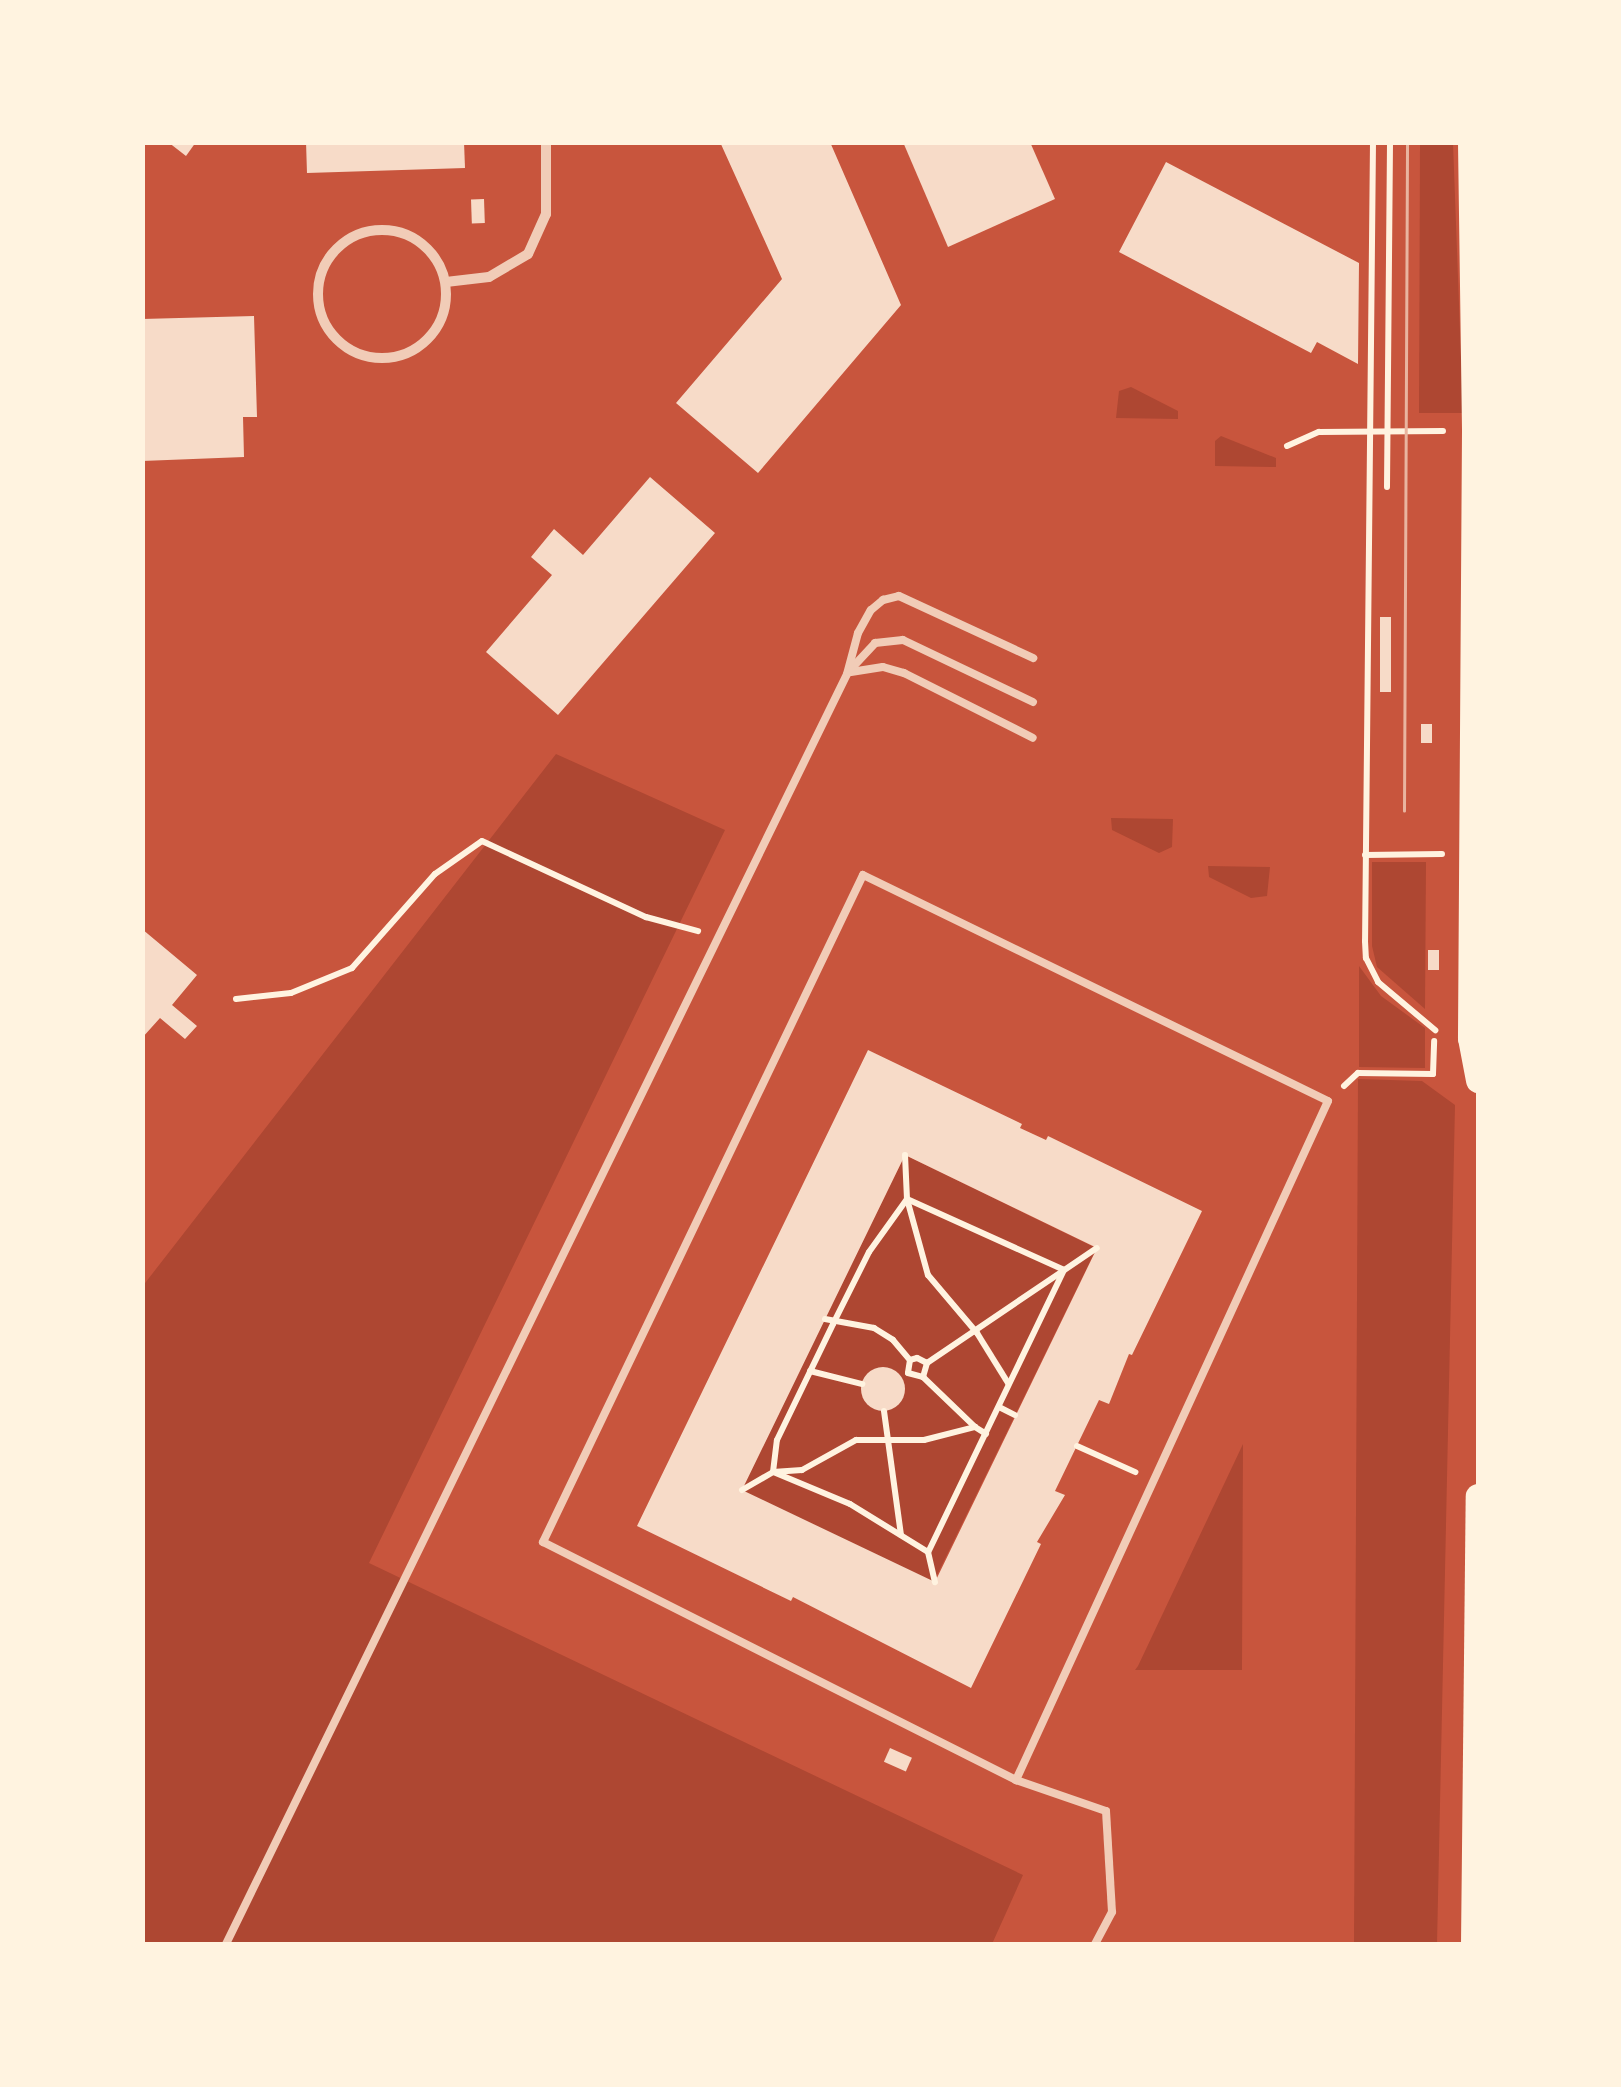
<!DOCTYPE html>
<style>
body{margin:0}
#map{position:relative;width:1621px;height:2087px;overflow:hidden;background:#c8553d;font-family:"Zilla Slab",serif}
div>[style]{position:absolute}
.green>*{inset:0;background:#ae4732;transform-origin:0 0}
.building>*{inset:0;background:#f7dbc8;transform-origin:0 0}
.round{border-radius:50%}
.path>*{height:6px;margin:-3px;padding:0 3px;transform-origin:3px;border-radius:3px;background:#fff3e0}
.service>*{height:8px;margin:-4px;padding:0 4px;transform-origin:4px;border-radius:4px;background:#f1ccb7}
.minor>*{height:10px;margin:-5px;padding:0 5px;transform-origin:5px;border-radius:5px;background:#f1ccb7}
.minor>.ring{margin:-5px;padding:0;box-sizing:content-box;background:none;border:10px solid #f1ccb7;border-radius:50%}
.primary>*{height:25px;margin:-12.5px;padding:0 12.5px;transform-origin:12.5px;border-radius:12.5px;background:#fff3e0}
.tram>*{height:2.5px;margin:-1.25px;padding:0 1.25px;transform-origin:1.25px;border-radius:1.25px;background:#e9b49f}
span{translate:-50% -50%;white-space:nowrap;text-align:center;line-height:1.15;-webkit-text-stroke:8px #fff3e0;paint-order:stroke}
.frame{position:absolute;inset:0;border:145px solid #fff3e0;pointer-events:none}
</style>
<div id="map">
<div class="green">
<div style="clip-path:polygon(1420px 143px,1453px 143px,1463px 413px,1419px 413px)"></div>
<div style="clip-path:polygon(1131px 387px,1178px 411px,1178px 419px,1116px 418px,1119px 391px)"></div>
<div style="clip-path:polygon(1221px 436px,1276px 458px,1276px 467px,1215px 466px,1215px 441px)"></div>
<div style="clip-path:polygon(556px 754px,725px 830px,369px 1563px,1023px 1875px,992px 1944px,143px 1944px,142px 1287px)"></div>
<div style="clip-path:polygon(1111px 818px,1173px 819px,1172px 847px,1159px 853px,1112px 830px)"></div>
<div style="clip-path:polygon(1372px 862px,1426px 862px,1425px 1009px,1377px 967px,1372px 946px)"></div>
<div style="clip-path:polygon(1208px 866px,1270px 867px,1267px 896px,1251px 898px,1209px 877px)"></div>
<div style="clip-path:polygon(1359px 966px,1381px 996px,1425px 1028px,1425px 1068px,1359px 1067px)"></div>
<div style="clip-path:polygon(1358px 1079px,1422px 1081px,1455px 1105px,1437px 1944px,1354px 1944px)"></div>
<div style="left:905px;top:1155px;width:213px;height:373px;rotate:26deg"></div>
<div style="clip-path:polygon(1243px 1444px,1242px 1670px,1135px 1670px,1138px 1666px)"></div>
</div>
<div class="building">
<div style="clip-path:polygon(168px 142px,196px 142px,186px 156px)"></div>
<div style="clip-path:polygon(306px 142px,464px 142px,465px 168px,307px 173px)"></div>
<div style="clip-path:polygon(720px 142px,830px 142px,901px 305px,758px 473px,676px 403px,782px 279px)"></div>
<div style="clip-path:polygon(903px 142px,1030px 142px,1055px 199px,948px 247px)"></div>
<div style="clip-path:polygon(1166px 162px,1359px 263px,1358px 364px,1317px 342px,1311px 353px,1119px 252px)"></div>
<div style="left:484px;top:199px;width:24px;height:13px;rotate:88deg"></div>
<div style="clip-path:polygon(254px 316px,257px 417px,243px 417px,244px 457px,142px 461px,142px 319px)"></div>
<div style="clip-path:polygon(650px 477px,715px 533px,558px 715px,486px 652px,552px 575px,531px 557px,554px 529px,583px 555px)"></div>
<div style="left:1380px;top:617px;width:11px;height:75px"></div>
<div style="left:1421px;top:724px;width:11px;height:19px"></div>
<div style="clip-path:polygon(142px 929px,197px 975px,172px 1005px,197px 1026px,185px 1039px,160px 1018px,142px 1038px)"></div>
<div style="left:1428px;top:950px;width:11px;height:20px"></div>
<div style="clip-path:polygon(evenodd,868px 1050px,1022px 1124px,1020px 1128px,1046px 1140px,1048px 1136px,1202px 1211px,1132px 1355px,1129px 1354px,1109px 1404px,1099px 1400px,1055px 1491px,1065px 1495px,1037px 1542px,1041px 1544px,971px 1688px,793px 1597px,791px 1601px,637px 1526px,868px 1050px,905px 1155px,1097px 1248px,935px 1582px,742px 1490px,905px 1155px)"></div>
<div class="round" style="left:861px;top:1367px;width:44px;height:44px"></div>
<div style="left:890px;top:1748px;width:24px;height:15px;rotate:24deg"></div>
</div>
<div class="path">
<div style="left:1373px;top:142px;width:799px;rotate:90.57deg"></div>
<div style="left:1365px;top:941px;width:17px;rotate:87deg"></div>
<div style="left:1366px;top:958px;width:27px;rotate:63deg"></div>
<div style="left:1378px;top:982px;width:75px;rotate:40.1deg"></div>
<div style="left:1287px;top:446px;width:35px;rotate:-24deg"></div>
<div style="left:1319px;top:432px;width:124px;rotate:-0.5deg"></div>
<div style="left:1387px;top:487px;width:345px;rotate:-89.5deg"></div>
<div style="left:1365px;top:855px;width:77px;rotate:-0.7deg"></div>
<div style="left:236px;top:999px;width:55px;rotate:-6.2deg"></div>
<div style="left:291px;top:993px;width:66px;rotate:-22.3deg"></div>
<div style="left:352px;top:968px;width:125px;rotate:-48.6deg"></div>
<div style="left:435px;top:874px;width:57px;rotate:-35.1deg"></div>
<div style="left:482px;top:841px;width:181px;rotate:24.9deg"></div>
<div style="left:646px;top:917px;width:54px;rotate:15.1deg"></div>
<div style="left:1344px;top:1086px;width:19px;rotate:-43deg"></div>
<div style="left:1358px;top:1073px;width:75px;rotate:0.8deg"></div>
<div style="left:1433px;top:1074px;width:33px;rotate:-88deg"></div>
<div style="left:905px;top:1155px;width:44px;rotate:87.4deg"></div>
<div style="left:907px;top:1199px;width:79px;rotate:74.6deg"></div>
<div style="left:928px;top:1275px;width:76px;rotate:49.8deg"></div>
<div style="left:977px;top:1333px;width:59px;rotate:58.2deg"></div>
<div style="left:907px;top:1199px;width:172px;rotate:24.3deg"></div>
<div style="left:1064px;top:1270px;width:313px;rotate:115.7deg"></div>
<div style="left:928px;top:1552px;width:92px;rotate:-148.4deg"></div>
<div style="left:850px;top:1504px;width:83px;rotate:-157.4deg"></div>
<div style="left:773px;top:1472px;width:32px;rotate:-83deg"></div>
<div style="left:777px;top:1440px;width:129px;rotate:-64.2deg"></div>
<div style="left:833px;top:1324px;width:80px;rotate:-63.4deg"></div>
<div style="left:869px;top:1252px;width:65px;rotate:-54.4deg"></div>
<div style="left:825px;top:1319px;width:50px;rotate:10.4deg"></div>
<div style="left:874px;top:1328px;width:22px;rotate:32deg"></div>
<div style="left:893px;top:1340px;width:26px;rotate:50deg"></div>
<div style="left:910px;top:1360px;width:13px;rotate:99deg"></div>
<div style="left:908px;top:1373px;width:16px;rotate:15deg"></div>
<div style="left:923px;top:1377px;width:15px;rotate:-74deg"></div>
<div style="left:927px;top:1363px;width:11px;rotate:-153deg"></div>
<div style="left:917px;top:1358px;width:7px;rotate:164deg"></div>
<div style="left:927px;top:1363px;width:205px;rotate:-34.1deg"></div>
<div style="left:810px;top:1371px;width:54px;rotate:14deg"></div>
<div style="left:923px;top:1377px;width:72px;rotate:43.9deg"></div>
<div style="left:999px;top:1407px;width:18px;rotate:27deg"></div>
<div style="left:884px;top:1411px;width:125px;rotate:82.2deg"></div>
<div style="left:1077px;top:1446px;width:64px;rotate:24.1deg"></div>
<div style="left:742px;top:1490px;width:36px;rotate:-30deg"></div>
<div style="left:773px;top:1472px;width:29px;rotate:-4deg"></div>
<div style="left:802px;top:1470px;width:62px;rotate:-29.1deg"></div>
<div style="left:856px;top:1440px;width:68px"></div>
<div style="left:924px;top:1440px;width:53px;rotate:-14.3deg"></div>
<div style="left:975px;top:1427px;width:13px;rotate:32deg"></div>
<div style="left:928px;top:1552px;width:31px;rotate:77deg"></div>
</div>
<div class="service">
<div style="left:850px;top:670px;width:37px;rotate:-47deg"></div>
<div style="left:875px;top:643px;width:28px;rotate:-6deg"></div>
<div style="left:903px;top:640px;width:144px;rotate:25.5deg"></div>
<div style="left:851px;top:672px;width:32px;rotate:-9deg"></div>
<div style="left:883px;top:667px;width:22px;rotate:16deg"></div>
<div style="left:904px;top:673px;width:144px;rotate:26.7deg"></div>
<div style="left:1016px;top:1780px;width:747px;rotate:-65.32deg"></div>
<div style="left:1328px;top:1101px;width:517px;rotate:-154.08deg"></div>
<div style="left:863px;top:875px;width:740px;rotate:115.63deg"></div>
<div style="left:543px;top:1542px;width:530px;rotate:26.71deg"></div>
<div style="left:1016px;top:1780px;width:95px;rotate:19deg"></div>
<div style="left:1106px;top:1811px;width:101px;rotate:86.6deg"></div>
<div style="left:1112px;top:1912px;width:36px;rotate:118deg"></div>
<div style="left:226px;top:1944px;width:1414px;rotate:-63.94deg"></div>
<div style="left:847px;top:674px;width:42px;rotate:-75deg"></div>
<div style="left:858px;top:633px;width:26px;rotate:-61deg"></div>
<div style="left:871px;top:610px;width:16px;rotate:-40deg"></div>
<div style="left:883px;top:600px;width:16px;rotate:-14deg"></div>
<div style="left:899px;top:596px;width:148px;rotate:24.8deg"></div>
</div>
<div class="minor">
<div class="ring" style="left:318px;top:230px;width:118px;height:118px"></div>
<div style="left:446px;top:282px;width:43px;rotate:-6.6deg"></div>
<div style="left:489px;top:277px;width:45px;rotate:-30.5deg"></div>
<div style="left:528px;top:254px;width:44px;rotate:-65.8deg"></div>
<div style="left:546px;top:214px;width:72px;rotate:-90deg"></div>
</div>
<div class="primary">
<div style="left:1470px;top:142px;width:289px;rotate:89.2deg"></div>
<div style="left:1474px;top:431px;width:607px;rotate:90.38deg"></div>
<div style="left:1470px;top:1038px;width:43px;rotate:79.2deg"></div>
<div style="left:1473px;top:1944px;width:448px;rotate:-89.4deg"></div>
</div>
<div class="tram">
<div style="left:1404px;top:811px;width:669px;rotate:-89.74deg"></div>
</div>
<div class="frame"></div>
</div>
